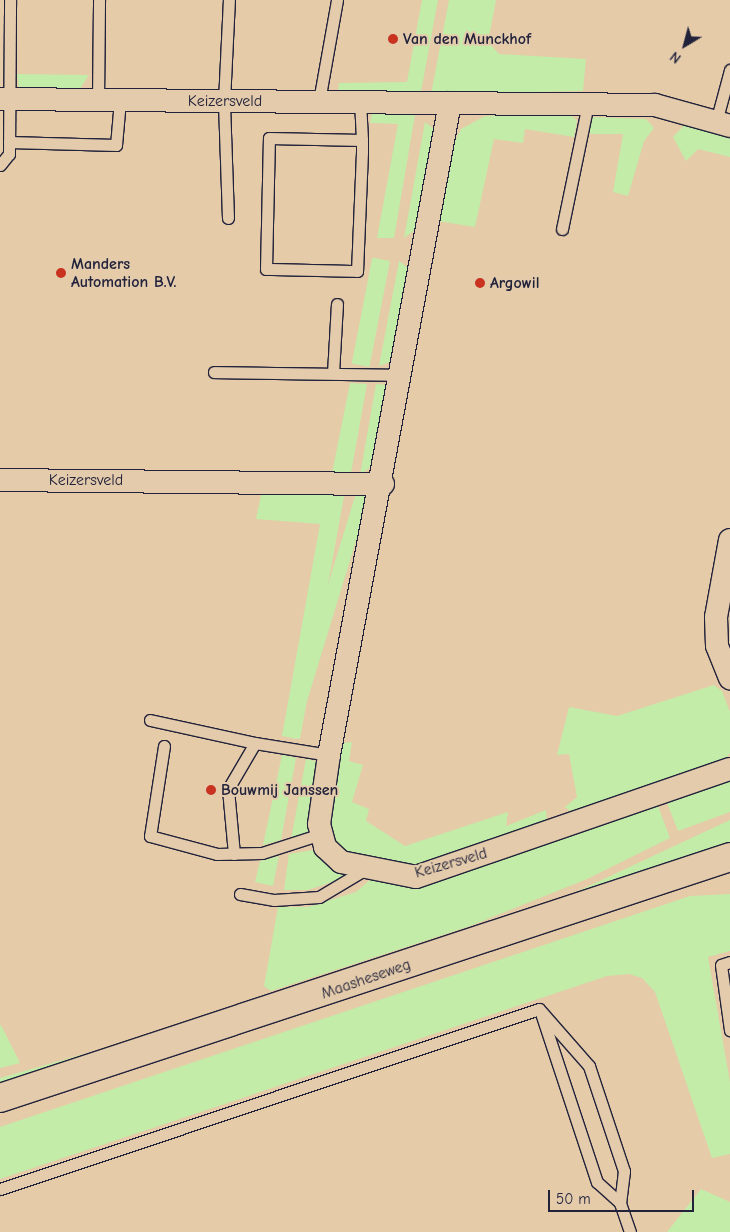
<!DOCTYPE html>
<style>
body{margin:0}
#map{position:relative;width:730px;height:1232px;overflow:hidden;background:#e6cba9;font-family:"Comic Neue",sans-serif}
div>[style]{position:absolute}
.green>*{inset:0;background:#c2eca8;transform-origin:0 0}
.roads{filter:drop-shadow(1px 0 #22223b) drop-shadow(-1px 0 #22223b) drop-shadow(0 1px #22223b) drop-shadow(0 -1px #22223b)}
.service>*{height:11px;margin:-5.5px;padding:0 5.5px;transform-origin:5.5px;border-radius:5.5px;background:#e3cbab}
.minor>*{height:22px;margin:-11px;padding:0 11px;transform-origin:11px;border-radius:11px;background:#e3cbab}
.secondary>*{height:28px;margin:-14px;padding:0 14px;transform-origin:14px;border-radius:14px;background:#e3cbab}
.dots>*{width:14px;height:14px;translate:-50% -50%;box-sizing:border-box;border:2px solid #e3cbab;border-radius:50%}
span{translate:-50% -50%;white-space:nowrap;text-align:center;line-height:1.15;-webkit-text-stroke:4px #e3cbab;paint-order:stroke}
.poi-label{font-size:16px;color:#22223b;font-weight:700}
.left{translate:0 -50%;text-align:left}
.street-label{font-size:16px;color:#22223b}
.north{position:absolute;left:660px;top:20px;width:50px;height:50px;-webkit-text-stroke:4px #e3cbab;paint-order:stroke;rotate:217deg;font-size:14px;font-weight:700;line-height:20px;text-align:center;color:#22223b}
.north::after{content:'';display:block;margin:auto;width:18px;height:22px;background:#22223b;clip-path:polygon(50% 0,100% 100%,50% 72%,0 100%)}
.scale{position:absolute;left:548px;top:1190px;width:146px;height:22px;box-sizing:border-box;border:2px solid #22223b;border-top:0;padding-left:6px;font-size:15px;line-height:18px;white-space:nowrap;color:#22223b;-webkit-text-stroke:4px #e3cbab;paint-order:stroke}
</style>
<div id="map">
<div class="green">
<div style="clip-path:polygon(422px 0,438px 0,421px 92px,338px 92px,339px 83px,407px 82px)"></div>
<div style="clip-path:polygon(449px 0,496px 0,488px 42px,499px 54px,586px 59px,583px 91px,431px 94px)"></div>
<div style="clip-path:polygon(17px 74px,89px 75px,80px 89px,19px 88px)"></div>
<div style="clip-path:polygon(567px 113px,577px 120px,574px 137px,525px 129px,523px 143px,494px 139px,475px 227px,437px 221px,451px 149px,461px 129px,485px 116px)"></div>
<div style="clip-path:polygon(372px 114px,415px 115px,394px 238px,377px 238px,398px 124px,370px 123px)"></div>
<div style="clip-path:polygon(592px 117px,646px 119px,654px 128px,644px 141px,628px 196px,613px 192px,623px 134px,590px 134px,586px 124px)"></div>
<div style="clip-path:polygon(425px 122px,434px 129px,420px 226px,404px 238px)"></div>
<div style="clip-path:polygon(687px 122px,730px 136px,730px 157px,698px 149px,686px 161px,673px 137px)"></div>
<div style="left:390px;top:261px;width:108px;height:18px;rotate:101deg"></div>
<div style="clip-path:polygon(399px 261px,412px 271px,395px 360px,379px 366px)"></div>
<div style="clip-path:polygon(350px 383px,367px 384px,351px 473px,332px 473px)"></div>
<div style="clip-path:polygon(376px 384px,390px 385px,377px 462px,360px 475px)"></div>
<div style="clip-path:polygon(262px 491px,345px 491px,300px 739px,282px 736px,320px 524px,256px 519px)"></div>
<div style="left:356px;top:493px;width:14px;height:253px;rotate:17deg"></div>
<div style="clip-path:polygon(714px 685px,722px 691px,730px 712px,730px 753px,721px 765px,573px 813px,565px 807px,577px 797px,569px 754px,557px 755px,569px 707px,617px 716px)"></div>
<div style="clip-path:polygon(352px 742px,349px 761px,363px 765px,352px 802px,369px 809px,366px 821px,405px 846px,508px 812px,506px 826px,546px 810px,547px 823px,416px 867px,337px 850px,327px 826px,343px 743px)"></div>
<div style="clip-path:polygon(282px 755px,296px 758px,281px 840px,263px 845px)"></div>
<div style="clip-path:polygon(306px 759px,319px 762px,311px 834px,291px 839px)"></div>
<div style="clip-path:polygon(730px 780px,730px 812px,678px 831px,667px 803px)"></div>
<div style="clip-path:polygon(658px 806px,670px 838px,587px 879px,470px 926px,271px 991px,264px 986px,278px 907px,308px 907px,356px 892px,371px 879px,387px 883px,441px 881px)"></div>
<div style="clip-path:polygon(730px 820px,730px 845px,580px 897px,578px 891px)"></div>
<div style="clip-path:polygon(313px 850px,332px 869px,353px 875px,308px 890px,284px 890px,289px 854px)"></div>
<div style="clip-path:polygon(279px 856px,273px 886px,255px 882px,260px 861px)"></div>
<div style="clip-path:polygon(730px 894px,730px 951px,708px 957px,730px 1082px,730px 1154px,712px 1158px,655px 992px,642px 978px,629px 974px,607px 976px,0 1179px,0 1127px,690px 896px)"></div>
<div style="clip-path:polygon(211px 1018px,0 1084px,0 1078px)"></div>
<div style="clip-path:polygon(1px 1025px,20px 1063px,0 1068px,0 1026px)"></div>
<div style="clip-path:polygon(701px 1189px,730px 1202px,730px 1232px,667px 1232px)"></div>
</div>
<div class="roads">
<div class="service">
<div style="left:98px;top:100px;width:100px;rotate:-89.4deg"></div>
<div style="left:319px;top:101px;width:103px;rotate:-79.9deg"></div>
<div style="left:360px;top:101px;width:39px;rotate:87deg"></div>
<div style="left:362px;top:140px;width:12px;rotate:90deg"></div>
<div style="left:362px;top:152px;width:119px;rotate:92.4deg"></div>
<div style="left:357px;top:271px;width:91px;rotate:-178.7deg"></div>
<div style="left:266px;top:269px;width:131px;rotate:-88.7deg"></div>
<div style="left:269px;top:138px;width:93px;rotate:1.2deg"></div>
<div style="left:716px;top:122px;width:54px;rotate:-74.9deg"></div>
<div style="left:9px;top:142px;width:107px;rotate:1.6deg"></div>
<div style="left:116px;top:145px;width:45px;rotate:-84.9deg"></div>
<div style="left:0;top:165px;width:14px;rotate:-51deg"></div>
<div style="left:9px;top:154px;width:154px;rotate:-89.6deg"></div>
<div style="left:228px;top:218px;width:117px;rotate:-92deg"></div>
<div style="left:224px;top:101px;width:101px;rotate:-87.2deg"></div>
<div style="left:562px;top:229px;width:128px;rotate:-78.3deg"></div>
<div style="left:214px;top:372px;width:188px;rotate:0.9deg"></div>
<div style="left:333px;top:373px;width:69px;rotate:-86.7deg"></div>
<div style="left:150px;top:720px;width:107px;rotate:12.4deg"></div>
<div style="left:164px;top:746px;width:91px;rotate:98.8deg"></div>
<div style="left:150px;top:836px;width:69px;rotate:15deg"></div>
<div style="left:217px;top:854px;width:45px;rotate:-1.3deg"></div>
<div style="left:262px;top:853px;width:62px;rotate:-17.9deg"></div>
<div style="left:234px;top:854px;width:65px;rotate:-95.3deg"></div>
<div style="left:228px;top:789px;width:53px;rotate:-59.6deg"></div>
<div style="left:255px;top:743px;width:75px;rotate:9.2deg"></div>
<div style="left:240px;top:894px;width:35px;rotate:10deg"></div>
<div style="left:274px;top:900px;width:45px;rotate:-3.8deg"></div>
<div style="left:319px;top:897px;width:55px;rotate:-30.8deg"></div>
<div style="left:730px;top:962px;width:9px;rotate:162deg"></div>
<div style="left:721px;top:965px;width:66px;rotate:82.1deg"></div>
<div style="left:539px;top:1009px;width:76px;rotate:48.7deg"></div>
<div style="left:589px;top:1066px;width:111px;rotate:71.6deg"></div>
<div style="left:624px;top:1171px;width:32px;rotate:97deg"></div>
<div style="left:620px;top:1203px;width:31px;rotate:71deg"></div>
<div style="left:541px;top:1013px;width:178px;rotate:71.7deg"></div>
<div style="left:597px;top:1182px;width:31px;rotate:42deg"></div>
<div style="left:0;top:1189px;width:568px;rotate:-18.47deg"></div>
</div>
<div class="minor">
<div style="left:0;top:99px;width:655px;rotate:0.52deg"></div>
<div style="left:655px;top:105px;width:78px;rotate:15.6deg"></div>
<div style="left:450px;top:103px;width:663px;rotate:100.51deg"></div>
<div style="left:329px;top:755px;width:70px;rotate:98.2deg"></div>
<div style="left:319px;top:824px;width:24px;rotate:75deg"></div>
<div style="left:325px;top:847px;width:22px;rotate:43deg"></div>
<div style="left:341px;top:862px;width:76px;rotate:11.3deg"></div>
<div style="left:416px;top:877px;width:332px;rotate:-19deg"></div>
<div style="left:0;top:480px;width:383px;rotate:0.6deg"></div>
<div style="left:730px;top:540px;width:78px;rotate:100.3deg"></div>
<div style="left:716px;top:617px;width:29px;rotate:88deg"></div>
<div style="left:717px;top:646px;width:35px;rotate:68deg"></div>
</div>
<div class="secondary">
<div style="left:0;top:1098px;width:769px;rotate:-18.27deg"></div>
</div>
</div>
<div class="dots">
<div style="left:393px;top:39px;background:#c8321e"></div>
<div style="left:61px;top:273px;background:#c8321e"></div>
<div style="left:480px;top:283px;background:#c8321e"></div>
<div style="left:211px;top:790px;background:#c8321e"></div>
</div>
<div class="poi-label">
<span class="left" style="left:403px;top:39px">Van den Munckhof</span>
<span class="left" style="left:71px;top:273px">Manders<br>Automation B.V.</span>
<span class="left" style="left:490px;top:283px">Argowil</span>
<span class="left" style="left:221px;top:790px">Bouwmij Janssen</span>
</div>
<div class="street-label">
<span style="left:225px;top:101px">Keizersveld</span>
<span style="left:86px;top:480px">Keizersveld</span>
<span style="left:451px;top:863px;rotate:-16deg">Keizersveld</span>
<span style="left:366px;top:979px;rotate:-19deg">Maasheseweg</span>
</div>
<div class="north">N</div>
<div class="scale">50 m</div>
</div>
